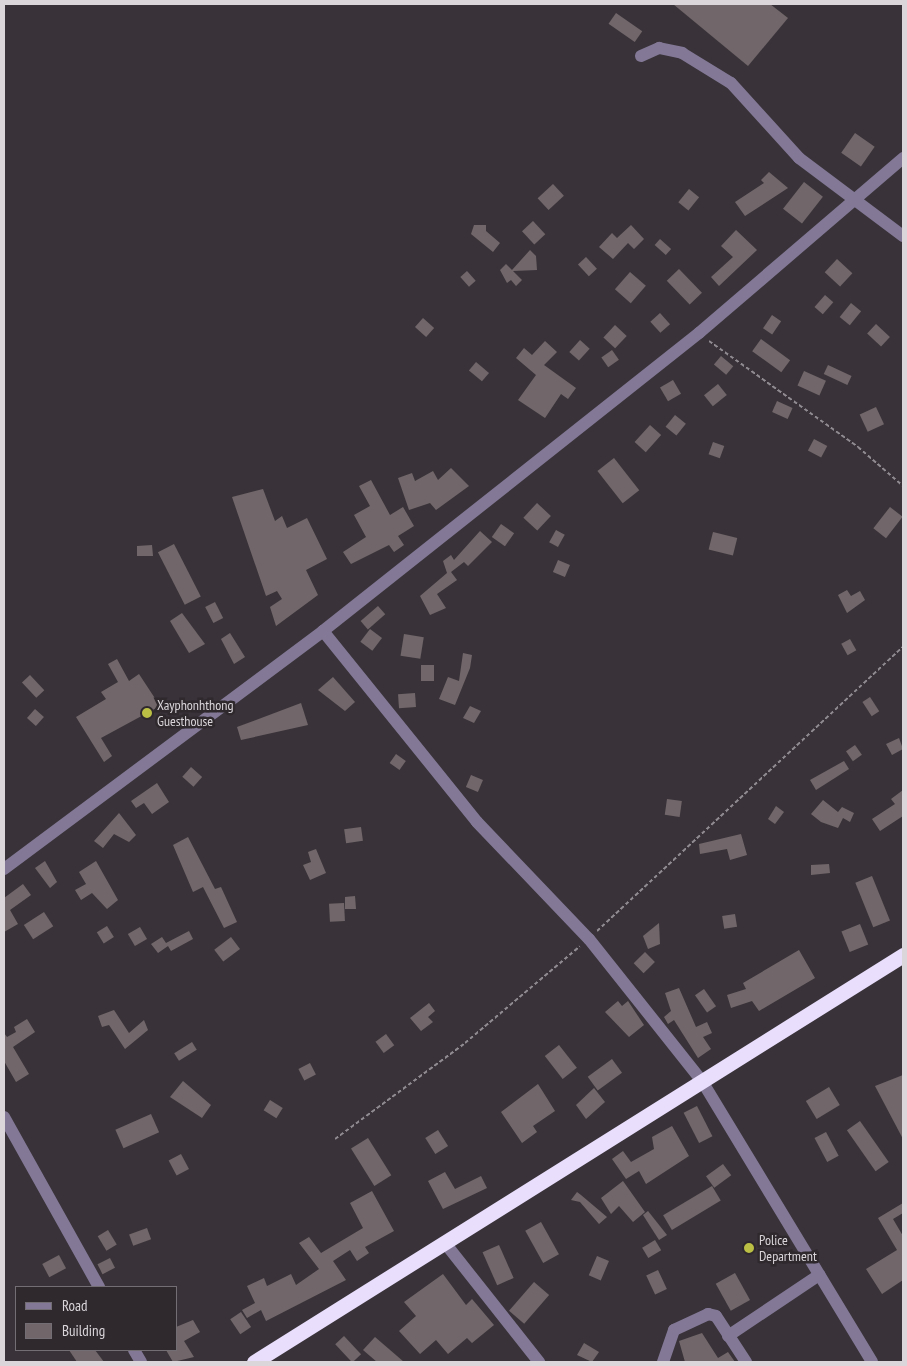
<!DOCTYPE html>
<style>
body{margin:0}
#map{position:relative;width:907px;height:1366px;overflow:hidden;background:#393339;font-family:"PT Sans Narrow",sans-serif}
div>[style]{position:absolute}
.building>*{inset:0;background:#71676a;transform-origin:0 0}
.path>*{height:2px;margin-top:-1px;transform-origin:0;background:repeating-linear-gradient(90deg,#908b90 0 4px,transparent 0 6.5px)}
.minor>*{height:12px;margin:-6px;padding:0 6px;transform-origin:6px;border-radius:6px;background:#837997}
.highway>*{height:15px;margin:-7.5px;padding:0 7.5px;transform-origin:7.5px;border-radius:7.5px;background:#e9dffd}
.dots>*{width:14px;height:14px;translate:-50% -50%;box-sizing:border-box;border:2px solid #2f292e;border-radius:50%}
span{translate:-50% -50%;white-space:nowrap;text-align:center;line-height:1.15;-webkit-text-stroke:5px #2f292e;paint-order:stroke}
.poi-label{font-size:14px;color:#dad6da}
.left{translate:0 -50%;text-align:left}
.frame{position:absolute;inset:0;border:5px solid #dad6da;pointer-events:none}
.legend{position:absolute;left:15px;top:1286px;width:162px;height:65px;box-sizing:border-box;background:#2f292e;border:1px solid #736e73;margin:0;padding:6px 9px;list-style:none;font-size:15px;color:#dad6da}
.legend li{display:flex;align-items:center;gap:10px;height:25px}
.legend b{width:25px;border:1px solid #736e73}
</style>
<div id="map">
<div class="building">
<div style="clip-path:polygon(673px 4px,770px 4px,788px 18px,748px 66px)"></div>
<div style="left:616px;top:13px;width:32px;height:13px;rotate:35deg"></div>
<div style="left:855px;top:133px;width:24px;height:24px;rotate:35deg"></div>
<div style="clip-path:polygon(769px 172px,788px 188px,745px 216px,735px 202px,764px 183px,761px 180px)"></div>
<div style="left:804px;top:182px;width:24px;height:34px;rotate:38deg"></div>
<div style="left:553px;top:184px;width:16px;height:21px;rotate:47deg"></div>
<div style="left:689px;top:189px;width:13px;height:17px;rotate:39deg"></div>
<div style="left:533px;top:221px;width:18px;height:15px;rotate:47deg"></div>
<div style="clip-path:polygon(474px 225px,486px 225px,486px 231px,500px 243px,493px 252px,471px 234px)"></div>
<div style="clip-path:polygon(631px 225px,644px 239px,634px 249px,628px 243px,613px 259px,599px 247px,612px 233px,617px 238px)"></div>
<div style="clip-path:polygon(736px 230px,757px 250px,719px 286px,711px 277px,733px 257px,721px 246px)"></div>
<div style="left:660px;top:239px;width:15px;height:8px;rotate:42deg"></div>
<div style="clip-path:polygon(530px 250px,536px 256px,537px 270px,513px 271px,522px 280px,516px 286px,511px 280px,507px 283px,500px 270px,506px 264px,512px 270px)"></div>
<div style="left:586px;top:257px;width:16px;height:11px;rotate:47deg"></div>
<div style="left:837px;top:259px;width:21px;height:18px;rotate:43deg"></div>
<div style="left:679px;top:269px;width:33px;height:17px;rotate:46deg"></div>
<div style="left:467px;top:271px;width:13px;height:9px;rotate:48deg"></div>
<div style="left:630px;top:272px;width:21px;height:23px;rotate:41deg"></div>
<div style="left:825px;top:295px;width:11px;height:16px;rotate:41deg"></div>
<div style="left:851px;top:303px;width:13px;height:18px;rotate:39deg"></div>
<div style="left:660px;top:313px;width:15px;height:13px;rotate:48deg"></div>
<div style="left:772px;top:315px;width:11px;height:16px;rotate:34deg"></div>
<div style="left:423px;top:318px;width:15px;height:12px;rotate:42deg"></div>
<div style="left:876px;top:324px;width:19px;height:13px;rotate:43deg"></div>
<div style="left:615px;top:325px;width:16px;height:17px;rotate:43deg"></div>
<div style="left:761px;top:339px;width:36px;height:15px;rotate:36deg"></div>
<div style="left:580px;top:340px;width:13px;height:16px;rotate:42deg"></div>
<div style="clip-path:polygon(545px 341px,557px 352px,544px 365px,576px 388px,568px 399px,561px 394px,545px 418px,518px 400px,536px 375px,516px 358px,524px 348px,532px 355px)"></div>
<div style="left:612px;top:350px;width:12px;height:13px;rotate:55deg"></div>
<div style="left:721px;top:356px;width:16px;height:11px;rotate:40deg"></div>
<div style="left:476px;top:362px;width:17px;height:11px;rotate:40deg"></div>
<div style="left:828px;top:365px;width:26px;height:10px;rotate:25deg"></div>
<div style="left:804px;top:371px;width:24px;height:16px;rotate:24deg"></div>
<div style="left:673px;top:380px;width:16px;height:15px;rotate:60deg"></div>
<div style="left:718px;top:384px;width:14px;height:18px;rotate:51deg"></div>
<div style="left:777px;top:401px;width:17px;height:12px;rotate:24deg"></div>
<div style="left:876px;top:407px;width:19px;height:18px;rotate:65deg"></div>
<div style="left:675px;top:415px;width:14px;height:15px;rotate:39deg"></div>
<div style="left:650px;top:425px;width:15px;height:23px;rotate:42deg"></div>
<div style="left:814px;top:439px;width:15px;height:13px;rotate:28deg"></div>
<div style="left:713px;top:442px;width:12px;height:13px;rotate:20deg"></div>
<div style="left:614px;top:458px;width:41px;height:21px;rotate:52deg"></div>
<div style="clip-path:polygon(451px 468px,469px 486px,436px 510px,430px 503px,409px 510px,398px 478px,412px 473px,415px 481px,433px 471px,438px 480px)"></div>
<div style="clip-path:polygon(371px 480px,390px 515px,403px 507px,414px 526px,398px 536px,404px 545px,394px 552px,389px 545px,351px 564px,343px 552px,366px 537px,354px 515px,370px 506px,359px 486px)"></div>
<div style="clip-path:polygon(263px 489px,275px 521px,282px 516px,287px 528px,307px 518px,327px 559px,306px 570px,318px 595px,276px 626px,270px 607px,282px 599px,277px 591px,266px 596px,232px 497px)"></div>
<div style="left:537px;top:503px;width:19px;height:20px;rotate:43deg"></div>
<div style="left:890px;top:507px;width:16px;height:27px;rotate:38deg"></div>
<div style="left:501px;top:524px;width:16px;height:16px;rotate:35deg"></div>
<div style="left:556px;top:530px;width:10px;height:14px;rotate:29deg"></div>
<div style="clip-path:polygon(480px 531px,492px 542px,468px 566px,464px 562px,451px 572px,457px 580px,437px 594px,446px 608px,430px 615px,420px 596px,447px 573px,443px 561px,451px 555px,454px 560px)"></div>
<div style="left:713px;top:532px;width:25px;height:18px;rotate:14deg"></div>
<div style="left:174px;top:544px;width:59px;height:18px;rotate:63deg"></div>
<div style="clip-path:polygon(152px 545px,153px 556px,137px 556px,137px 546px)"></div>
<div style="left:558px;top:560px;width:13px;height:13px;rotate:23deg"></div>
<div style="clip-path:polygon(847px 590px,851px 596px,860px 591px,865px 600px,847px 613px,838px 595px)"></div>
<div style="left:215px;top:602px;width:18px;height:11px;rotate:63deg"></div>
<div style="left:378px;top:606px;width:11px;height:23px;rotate:49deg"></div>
<div style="clip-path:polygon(182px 613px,205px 644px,189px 653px,170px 621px)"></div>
<div style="left:370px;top:629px;width:15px;height:16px;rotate:37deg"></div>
<div style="clip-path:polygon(230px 633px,245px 657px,234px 664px,221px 639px)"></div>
<div style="left:404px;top:634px;width:20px;height:22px;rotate:9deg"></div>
<div style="left:850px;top:639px;width:13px;height:10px;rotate:61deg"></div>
<div style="clip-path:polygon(463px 653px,472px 655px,470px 668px,455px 705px,439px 699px,448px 677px,459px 681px)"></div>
<div style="clip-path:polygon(117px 659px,129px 681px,139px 674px,160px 706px,101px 738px,112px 756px,104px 762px,76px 717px,106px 699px,101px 692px,118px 682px,108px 664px)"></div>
<div style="left:421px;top:665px;width:13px;height:16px"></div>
<div style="left:30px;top:675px;width:21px;height:11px;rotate:47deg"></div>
<div style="clip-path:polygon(333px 677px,355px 702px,345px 711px,318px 690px)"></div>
<div style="left:415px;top:693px;width:14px;height:17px;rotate:86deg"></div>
<div style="left:870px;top:697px;width:17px;height:9px;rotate:57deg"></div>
<div style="clip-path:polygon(301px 703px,308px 725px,241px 740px,237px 727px)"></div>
<div style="clip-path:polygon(470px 706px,481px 711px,474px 723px,463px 718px)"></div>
<div style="left:35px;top:709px;width:12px;height:12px;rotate:42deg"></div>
<div style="clip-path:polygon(899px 738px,903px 749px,892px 755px,886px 744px)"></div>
<div style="left:855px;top:745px;width:12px;height:11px;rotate:55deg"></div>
<div style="left:396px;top:754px;width:12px;height:11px;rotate:35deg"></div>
<div style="clip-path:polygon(844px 761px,849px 769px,816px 790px,810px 780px)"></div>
<div style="left:191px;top:767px;width:15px;height:13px;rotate:42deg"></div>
<div style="left:471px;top:775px;width:13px;height:13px;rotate:23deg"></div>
<div style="clip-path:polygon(157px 783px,169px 802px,152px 814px,144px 803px,136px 808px,131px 801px)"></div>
<div style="clip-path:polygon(903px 790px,903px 816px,880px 831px,872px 819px,895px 804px,891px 799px)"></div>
<div style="left:667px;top:799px;width:15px;height:16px;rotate:8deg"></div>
<div style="clip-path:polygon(823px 800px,838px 812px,842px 807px,854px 813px,850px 822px,843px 818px,838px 828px,821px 822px,811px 814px)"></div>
<div style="clip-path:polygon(776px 806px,784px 812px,775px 824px,768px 819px)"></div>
<div style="clip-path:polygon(119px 813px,136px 835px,129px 842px,114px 834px,103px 848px,94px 841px)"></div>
<div style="left:361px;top:827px;width:14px;height:17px;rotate:82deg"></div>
<div style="clip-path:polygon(741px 834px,747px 855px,730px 860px,727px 849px,700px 854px,699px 844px)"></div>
<div style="clip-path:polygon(188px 837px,215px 889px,221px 887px,237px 922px,224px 928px,203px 887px,193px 892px,173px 845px)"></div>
<div style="clip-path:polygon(316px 849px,326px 873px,310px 880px,303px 865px,311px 862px,308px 852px)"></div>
<div style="clip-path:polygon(45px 861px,57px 882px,50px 888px,35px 868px)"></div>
<div style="clip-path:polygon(96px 861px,118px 900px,107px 909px,92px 893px,81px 900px,75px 890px,86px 884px,79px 872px)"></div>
<div style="clip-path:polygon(829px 864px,830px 873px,811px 875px,811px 865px)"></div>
<div style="left:872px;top:876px;width:48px;height:18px;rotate:68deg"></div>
<div style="clip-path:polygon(23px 884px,31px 895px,10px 910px,18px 924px,4px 932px,4px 898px)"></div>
<div style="clip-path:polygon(355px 896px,356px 909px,345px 909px,345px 897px)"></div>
<div style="left:344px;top:903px;width:18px;height:15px;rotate:87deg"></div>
<div style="left:44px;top:912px;width:17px;height:24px;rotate:57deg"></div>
<div style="left:735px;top:914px;width:13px;height:13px;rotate:81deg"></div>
<div style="clip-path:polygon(659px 923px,660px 944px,648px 949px,643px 936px)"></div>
<div style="left:860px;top:924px;width:22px;height:20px;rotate:68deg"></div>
<div style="left:107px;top:926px;width:13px;height:12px;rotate:58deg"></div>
<div style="left:140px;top:927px;width:14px;height:14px;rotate:60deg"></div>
<div style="clip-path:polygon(189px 931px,193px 939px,171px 951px,168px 946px,158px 953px,151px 944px,162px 937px,166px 943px)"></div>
<div style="left:231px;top:937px;width:15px;height:21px;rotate:53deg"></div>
<div style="clip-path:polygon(799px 950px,815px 978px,759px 1011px,752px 1001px,731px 1008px,727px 995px,746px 989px,743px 983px)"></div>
<div style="left:645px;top:952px;width:14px;height:16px;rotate:45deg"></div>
<div style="clip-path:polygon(679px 988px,696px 1027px,707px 1022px,712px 1033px,703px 1037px,711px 1049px,698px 1058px,674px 1020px,668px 1024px,664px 1017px,671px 1011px,665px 993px)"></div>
<div style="left:704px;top:989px;width:21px;height:11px;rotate:55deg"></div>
<div style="clip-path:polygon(618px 1001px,622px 1006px,628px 1001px,644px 1025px,629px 1037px,605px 1012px)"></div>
<div style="clip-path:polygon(429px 1003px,435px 1011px,428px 1017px,433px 1022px,421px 1031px,410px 1018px)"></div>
<div style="clip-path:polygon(114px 1010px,129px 1033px,144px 1020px,148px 1030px,125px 1049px,109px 1025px,102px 1027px,98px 1016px)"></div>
<div style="clip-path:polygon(27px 1019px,35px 1032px,13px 1047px,29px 1074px,16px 1082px,4px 1061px,4px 1033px,7px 1037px,16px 1032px,14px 1027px)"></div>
<div style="left:386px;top:1034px;width:14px;height:13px;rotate:54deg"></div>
<div style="left:192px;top:1042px;width:9px;height:21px;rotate:58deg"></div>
<div style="left:559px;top:1045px;width:29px;height:18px;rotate:52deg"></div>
<div style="left:612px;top:1059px;width:17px;height:30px;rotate:54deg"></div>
<div style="left:310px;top:1063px;width:13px;height:13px;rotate:63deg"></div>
<div style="clip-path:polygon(903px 1075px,903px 1139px,875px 1086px)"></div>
<div style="clip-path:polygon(183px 1081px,211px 1105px,202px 1118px,170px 1097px)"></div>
<div style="clip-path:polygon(538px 1084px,555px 1111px,533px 1126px,537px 1132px,522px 1143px,501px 1112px)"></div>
<div style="left:829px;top:1087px;width:21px;height:27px;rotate:59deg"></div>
<div style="clip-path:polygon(594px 1088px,605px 1102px,586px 1119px,576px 1105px)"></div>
<div style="left:270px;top:1100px;width:15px;height:12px;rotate:32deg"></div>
<div style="left:697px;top:1106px;width:34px;height:15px;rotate:63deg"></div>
<div style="left:151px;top:1114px;width:20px;height:39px;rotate:66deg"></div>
<div style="left:860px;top:1121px;width:50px;height:16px;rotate:55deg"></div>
<div style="clip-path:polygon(672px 1126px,689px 1156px,646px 1184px,639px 1171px,626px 1179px,612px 1159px,623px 1151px,631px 1162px,654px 1149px,652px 1137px)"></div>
<div style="left:438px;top:1130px;width:19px;height:15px;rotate:58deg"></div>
<div style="left:826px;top:1132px;width:27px;height:13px;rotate:62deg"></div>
<div style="left:368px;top:1138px;width:44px;height:20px;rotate:58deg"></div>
<div style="left:181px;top:1154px;width:17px;height:14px;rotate:62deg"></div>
<div style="left:723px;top:1164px;width:14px;height:21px;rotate:54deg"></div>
<div style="clip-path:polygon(445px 1172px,455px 1189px,481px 1176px,487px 1188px,443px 1209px,428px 1181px)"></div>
<div style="clip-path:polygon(623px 1181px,645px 1212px,633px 1222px,619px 1206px,611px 1214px,601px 1198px)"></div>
<div style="left:712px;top:1186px;width:17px;height:57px;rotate:59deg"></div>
<div style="clip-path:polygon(372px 1191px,394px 1231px,365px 1247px,369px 1253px,357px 1261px,350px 1250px,333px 1261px,346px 1280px,266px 1321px,261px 1310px,247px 1318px,242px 1310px,255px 1303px,247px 1286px,264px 1278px,267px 1286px,291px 1274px,296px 1285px,319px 1269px,299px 1243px,309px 1237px,321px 1253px,363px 1228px,350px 1203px)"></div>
<div style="clip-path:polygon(577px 1192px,581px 1195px,607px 1217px,599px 1224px,580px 1202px,571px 1200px)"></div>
<div style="clip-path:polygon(903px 1203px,903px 1213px,893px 1219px,903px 1236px,903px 1280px,882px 1294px,866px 1269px,897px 1250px,878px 1218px)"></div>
<div style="clip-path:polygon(648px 1211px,667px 1235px,659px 1240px,643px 1215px)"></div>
<div style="left:541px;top:1222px;width:37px;height:18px;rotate:61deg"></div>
<div style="left:147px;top:1228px;width:12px;height:19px;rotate:70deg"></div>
<div style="left:108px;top:1230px;width:17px;height:12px;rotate:59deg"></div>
<div style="left:655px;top:1240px;width:12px;height:15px;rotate:59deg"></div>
<div style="left:499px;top:1245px;width:36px;height:18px;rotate:66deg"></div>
<div style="left:59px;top:1255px;width:15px;height:19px;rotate:62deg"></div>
<div style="left:597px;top:1256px;width:13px;height:21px;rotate:23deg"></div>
<div style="left:110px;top:1258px;width:11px;height:14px;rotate:63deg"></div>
<div style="left:658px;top:1270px;width:21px;height:13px;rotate:65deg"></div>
<div style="left:735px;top:1273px;width:31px;height:22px;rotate:61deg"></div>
<div style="clip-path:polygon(443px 1274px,466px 1305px,472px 1299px,494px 1325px,472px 1343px,467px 1338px,448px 1354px,436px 1340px,420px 1354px,399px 1331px,416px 1316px,404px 1302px)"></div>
<div style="left:534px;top:1282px;width:20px;height:38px;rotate:41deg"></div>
<div style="left:241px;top:1312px;width:18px;height:13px;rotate:56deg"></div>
<div style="clip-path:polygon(193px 1320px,200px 1332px,184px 1341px,194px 1357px,173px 1362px,166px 1350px,176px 1350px,176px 1327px)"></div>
<div style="clip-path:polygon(702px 1333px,718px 1358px,728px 1352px,735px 1362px,685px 1362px,679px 1341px)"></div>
<div style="left:344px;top:1336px;width:25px;height:12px;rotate:47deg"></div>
<div style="clip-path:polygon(375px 1337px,404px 1362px,377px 1362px,363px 1350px)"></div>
<div style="clip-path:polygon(584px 1343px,599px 1352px,592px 1362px,577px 1355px)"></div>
<div style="clip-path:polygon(69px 1350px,95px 1350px,104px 1362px,77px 1362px)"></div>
</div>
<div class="path">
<div style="left:709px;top:341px;width:183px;rotate:35.4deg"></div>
<div style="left:858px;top:447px;width:60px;rotate:40.9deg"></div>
<div style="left:597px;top:931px;width:417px;rotate:-42.9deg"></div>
<div style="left:335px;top:1139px;width:162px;rotate:-36.4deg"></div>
<div style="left:465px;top:1043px;width:150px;rotate:-40.1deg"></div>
</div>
<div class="minor">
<div style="left:641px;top:56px;width:20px;rotate:-24deg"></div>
<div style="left:659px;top:48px;width:24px;rotate:12deg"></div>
<div style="left:682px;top:53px;width:57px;rotate:31.5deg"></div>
<div style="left:731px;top:83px;width:101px;rotate:47.8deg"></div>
<div style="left:799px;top:158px;width:130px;rotate:36.9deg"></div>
<div style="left:323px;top:631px;width:245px;rotate:51.1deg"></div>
<div style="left:477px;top:822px;width:162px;rotate:46.3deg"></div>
<div style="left:589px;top:939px;width:181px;rotate:51.5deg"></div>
<div style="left:702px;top:1081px;width:328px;rotate:58.8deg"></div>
<div style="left:4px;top:869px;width:398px;rotate:-36.7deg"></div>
<div style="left:323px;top:631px;width:480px;rotate:-38.4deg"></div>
<div style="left:699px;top:333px;width:269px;rotate:-40.6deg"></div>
<div style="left:4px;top:1117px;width:195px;rotate:60.8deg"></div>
<div style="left:445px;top:1243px;width:152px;rotate:51.7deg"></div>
<div style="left:728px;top:1336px;width:110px;rotate:-33.8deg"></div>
<div style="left:134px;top:1350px;width:14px;rotate:60deg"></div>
<div style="left:663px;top:1362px;width:34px;rotate:-71deg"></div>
<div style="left:674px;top:1330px;width:38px;rotate:-25deg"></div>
<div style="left:708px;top:1314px;width:8px;rotate:14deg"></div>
<div style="left:716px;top:1316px;width:55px;rotate:56.9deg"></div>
</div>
<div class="highway">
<div style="left:254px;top:1362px;width:766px;rotate:-32.09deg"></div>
</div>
<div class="dots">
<div style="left:147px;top:713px;background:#bbc045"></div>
<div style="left:749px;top:1248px;background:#bbc045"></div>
</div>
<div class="poi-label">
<span class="left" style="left:157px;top:713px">Xayphonhthong<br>Guesthouse</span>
<span class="left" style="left:759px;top:1248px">Police<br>Department</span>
</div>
<div class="frame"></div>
<ul class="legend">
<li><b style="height:6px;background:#837997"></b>Road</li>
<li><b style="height:14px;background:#71676a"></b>Building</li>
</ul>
</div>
